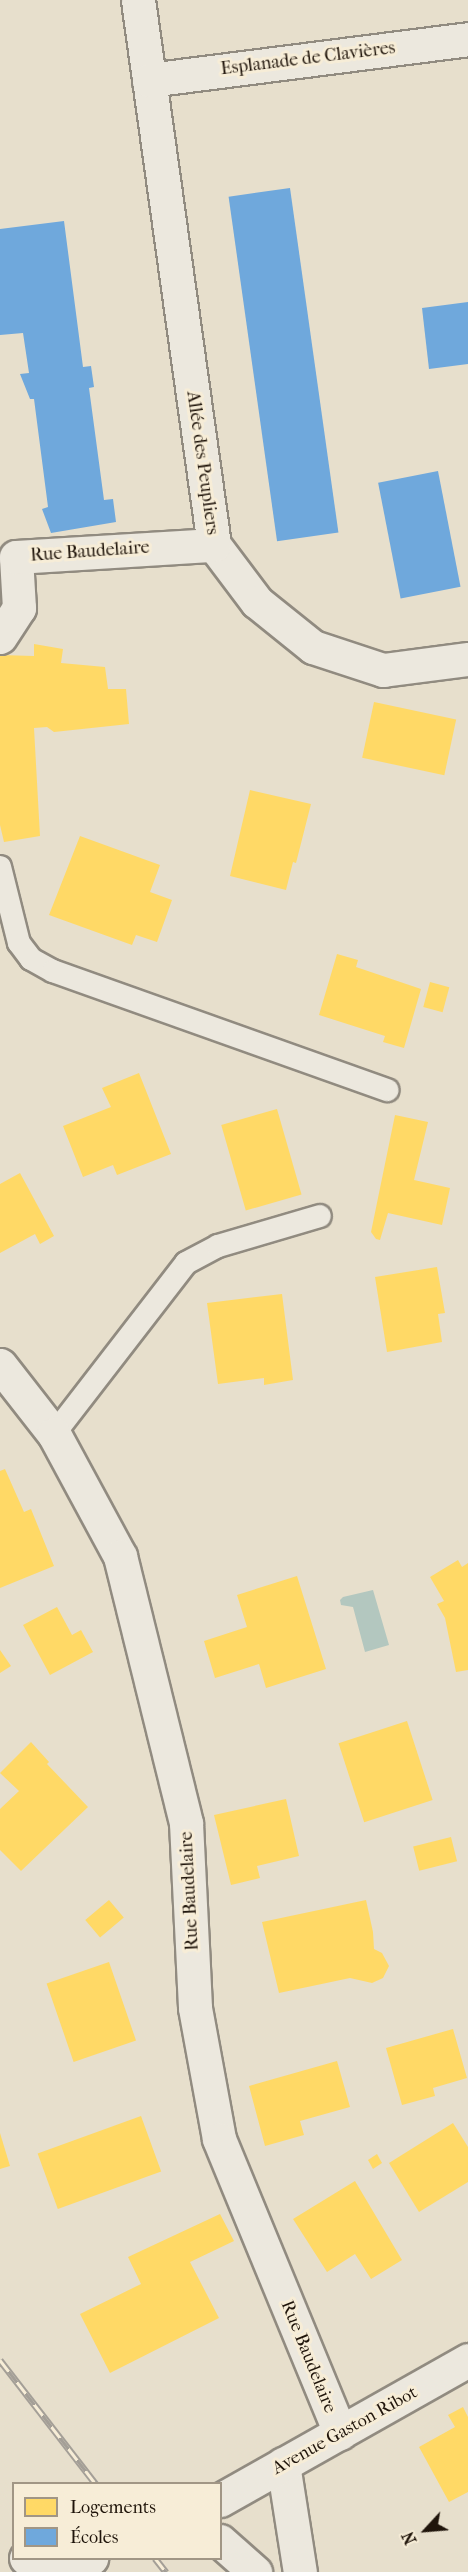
<!DOCTYPE html>
<meta charset="utf-8">
<style>
body{margin:0}
#map{position:relative;width:468px;height:2572px;overflow:hidden;background:#e7dfcc;font-family:"IM FELL French Canon",serif}
div>[style]{position:absolute}
.water>*{inset:0;background:#b3c7bf}
.homes>*{inset:0;background:#ffd966;transform-origin:0 0}
.schools>*{inset:0;background:#6fa8dc;transform-origin:0 0}
.roads{filter:drop-shadow(2px 0 #918b80) drop-shadow(-2px 0 #918b80) drop-shadow(0 2px #918b80) drop-shadow(0 -2px #918b80)}
.lane>*{height:22px;margin:-11px;padding:0 11px;transform-origin:11px;border-radius:11px;background:#ece8de}
.street>*{height:33px;margin:-16.5px;padding:0 16.5px;transform-origin:16.5px;border-radius:16.5px;background:#ece8de}
.secondary>*{height:33px;margin:-16.5px;padding:0 16.5px;transform-origin:16.5px;border-radius:16.5px;background:#ece8de}
.rail>*{height:7px;margin-top:-3.5px;transform-origin:0;background:repeating-linear-gradient(90deg,#f7edd7 0 14px,#a49f97 0 28px);box-sizing:border-box;border-block:2px solid #a49f97}
span{translate:-50% -50%;white-space:nowrap;text-align:center;line-height:1.15;-webkit-text-stroke:6px #f7edd7;paint-order:stroke}
.street-label{font-size:18px;color:#1f140a}
.legend{position:absolute;left:12px;top:2482px;width:210px;height:78px;box-sizing:border-box;background:#f7edd7;border:2px solid #a19685;margin:0;padding:8px 10px;list-style:none;font-size:18px;color:#1f140a}
.legend li{display:flex;align-items:center;gap:12px;height:30px}
.legend b{width:30px;border:2px solid #a19685}
.north{position:absolute;left:396px;top:2500px;width:60px;height:60px;-webkit-text-stroke:4px #f7edd7;paint-order:stroke;rotate:244deg;font-size:16px;font-weight:700;line-height:24px;text-align:center;color:#1f140a}
.north::after{content:'';display:block;margin:auto;width:21px;height:27px;background:#1f140a;clip-path:polygon(50% 0,100% 100%,50% 72%,0 100%)}
</style>
<div id="map">
<div class="water">
<div style="clip-path:polygon(373px 1590px,389px 1645px,365px 1652px,353px 1607px,341px 1605px,340px 1600px,343px 1597px)"></div>
</div>
<div class="homes">
<div style="clip-path:polygon(34px 644px,63px 649px,61px 663px,105px 667px,108px 689px,126px 689px,129px 724px,54px 732px,47px 727px,34px 728px,40px 836px,4px 842px,0 825px,0 655px,34px 656px)"></div>
<div style="left:374px;top:702px;width:84px;height:57px;rotate:12deg"></div>
<div style="clip-path:polygon(250px 790px,311px 804px,296px 863px,293px 862px,286px 890px,230px 876px)"></div>
<div style="clip-path:polygon(80px 836px,160px 865px,150px 892px,172px 900px,157px 942px,136px 935px,132px 945px,49px 915px)"></div>
<div style="clip-path:polygon(337px 954px,358px 960px,356px 967px,421px 989px,404px 1048px,383px 1042px,385px 1036px,319px 1015px)"></div>
<div style="left:430px;top:982px;width:20px;height:26px;rotate:15deg"></div>
<div style="clip-path:polygon(139px 1073px,171px 1154px,117px 1175px,113px 1165px,83px 1177px,63px 1126px,111px 1107px,102px 1088px)"></div>
<div style="left:277px;top:1109px;width:89px;height:58px;rotate:74deg"></div>
<div style="clip-path:polygon(395px 1115px,428px 1122px,414px 1180px,450px 1188px,442px 1225px,388px 1213px,380px 1240px,376px 1239px,371px 1232px)"></div>
<div style="clip-path:polygon(20px 1173px,54px 1236px,40px 1244px,35px 1234px,0 1253px,0 1184px)"></div>
<div style="clip-path:polygon(437px 1267px,445px 1313px,438px 1314px,442px 1342px,387px 1352px,375px 1277px)"></div>
<div style="clip-path:polygon(282px 1294px,293px 1380px,264px 1385px,264px 1378px,218px 1384px,207px 1303px)"></div>
<div style="clip-path:polygon(5px 1469px,24px 1512px,31px 1509px,54px 1566px,0 1588px,0 1471px)"></div>
<div style="clip-path:polygon(458px 1560px,462px 1567px,468px 1563px,468px 1670px,456px 1672px,445px 1618px,437px 1604px,444px 1601px,430px 1577px)"></div>
<div style="clip-path:polygon(297px 1576px,326px 1669px,266px 1688px,259px 1664px,215px 1678px,204px 1641px,247px 1627px,237px 1595px)"></div>
<div style="clip-path:polygon(57px 1607px,72px 1635px,81px 1630px,93px 1652px,50px 1675px,23px 1625px)"></div>
<div style="clip-path:polygon(0 1650px,11px 1666px,0 1673px)"></div>
<div style="left:407px;top:1721px;width:83px;height:72px;rotate:72deg"></div>
<div style="clip-path:polygon(31px 1742px,49px 1762px,47px 1764px,88px 1807px,21px 1871px,0 1850px,0 1809px,19px 1791px,0 1773px)"></div>
<div style="clip-path:polygon(286px 1799px,299px 1856px,257px 1866px,260px 1878px,231px 1885px,214px 1815px)"></div>
<div style="left:451px;top:1837px;width:25px;height:39px;rotate:76deg"></div>
<div style="left:109px;top:1900px;width:23px;height:31px;rotate:50deg"></div>
<div style="clip-path:polygon(366px 1900px,373px 1932px,374px 1949px,382px 1953px,389px 1966px,383px 1978px,372px 1983px,350px 1978px,279px 1993px,262px 1922px)"></div>
<div style="left:109px;top:1962px;width:83px;height:66px;rotate:71deg"></div>
<div style="clip-path:polygon(453px 2029px,467px 2078px,433px 2088px,435px 2096px,402px 2105px,386px 2048px)"></div>
<div style="clip-path:polygon(337px 2061px,350px 2107px,300px 2121px,304px 2135px,265px 2146px,249px 2086px)"></div>
<div style="left:141px;top:2116px;width:59px;height:110px;rotate:70deg"></div>
<div style="clip-path:polygon(453px 2123px,468px 2147px,468px 2182px,419px 2212px,389px 2163px)"></div>
<div style="clip-path:polygon(0 2133px,10px 2166px,0 2169px)"></div>
<div style="clip-path:polygon(377px 2154px,382px 2163px,373px 2169px,368px 2160px)"></div>
<div style="clip-path:polygon(355px 2181px,402px 2260px,371px 2279px,355px 2254px,327px 2272px,293px 2219px)"></div>
<div style="clip-path:polygon(220px 2214px,234px 2241px,190px 2262px,219px 2318px,110px 2373px,80px 2314px,141px 2284px,128px 2257px)"></div>
<div style="clip-path:polygon(463px 2407px,468px 2417px,468px 2492px,449px 2502px,419px 2447px,455px 2427px,448px 2415px)"></div>
</div>
<div class="schools">
<div style="left:290px;top:188px;width:348px;height:62px;rotate:82deg"></div>
<div style="clip-path:polygon(64px 221px,83px 367px,91px 366px,94px 387px,89px 388px,104px 500px,113px 499px,116px 522px,51px 533px,42px 509px,48px 507px,34px 399px,30px 399px,20px 374px,29px 373px,23px 333px,0 335px,0 229px)"></div>
<div style="clip-path:polygon(468px 302px,468px 364px,429px 369px,422px 308px)"></div>
<div style="left:438px;top:471px;width:118px;height:61px;rotate:79deg"></div>
</div>
<div class="roads">
<div class="lane">
<div style="left:0;top:867px;width:78px;rotate:76deg"></div>
<div style="left:19px;top:943px;width:20px;rotate:53deg"></div>
<div style="left:31px;top:959px;width:25px;rotate:29deg"></div>
<div style="left:53px;top:971px;width:355px;rotate:19.6deg"></div>
<div style="left:54px;top:1434px;width:216px;rotate:-52.3deg"></div>
<div style="left:186px;top:1263px;width:36px;rotate:-28deg"></div>
<div style="left:218px;top:1246px;width:106px;rotate:-16.4deg"></div>
</div>
<div class="street">
<div style="left:138px;top:0;width:550px;rotate:82.06deg"></div>
<div style="left:214px;top:545px;width:71px;rotate:53deg"></div>
<div style="left:257px;top:602px;width:72px;rotate:38.8deg"></div>
<div style="left:313px;top:647px;width:74px;rotate:18.2deg"></div>
<div style="left:383px;top:670px;width:86px;rotate:-7.4deg"></div>
<div style="left:149px;top:80px;width:322px;rotate:-7.3deg"></div>
<div style="left:0;top:637px;width:35px;rotate:-57deg"></div>
<div style="left:19px;top:608px;width:51px;rotate:-93.4deg"></div>
<div style="left:16px;top:557px;width:198px;rotate:-3.5deg"></div>
<div style="left:0;top:1365px;width:88px;rotate:52deg"></div>
<div style="left:54px;top:1434px;width:139px;rotate:61.6deg"></div>
<div style="left:120px;top:1556px;width:275px;rotate:76.1deg"></div>
<div style="left:186px;top:1823px;width:185px;rotate:87.2deg"></div>
<div style="left:195px;top:2008px;width:133px;rotate:79.6deg"></div>
<div style="left:219px;top:2139px;width:318px;rotate:67.6deg"></div>
</div>
<div class="secondary">
<div style="left:283px;top:2464px;width:109px;rotate:81.1deg"></div>
<div style="left:220px;top:2500px;width:285px;rotate:-29.4deg"></div>
<div style="left:220px;top:2541px;width:47px;rotate:41.5deg"></div>
<div style="left:26px;top:2558px;width:58px;rotate:3deg"></div>
<div style="left:84px;top:2561px;width:8px;rotate:-23deg"></div>
</div>
</div>
<div class="rail">
<div style="left:0;top:2360px;width:157px;rotate:52.3deg"></div>
<div style="left:155px;top:2558px;width:18px;rotate:52deg"></div>
</div>
<div class="street-label">
<span style="left:308px;top:59px;rotate:-7deg">Esplanade de Clavières</span>
<span style="left:202px;top:463px;rotate:82deg">Allée des Peupliers</span>
<span style="left:90px;top:552px;rotate:-4deg">Rue Baudelaire</span>
<span style="left:190px;top:1891px;rotate:-93deg">Rue Baudelaire</span>
<span style="left:308px;top:2357px;rotate:68deg">Rue Baudelaire</span>
<span style="left:345px;top:2431px;rotate:-29deg">Avenue Gaston Ribot</span>
</div>
<ul class="legend">
<li><b style="height:16px;background:#ffd966"></b>Logements</li>
<li><b style="height:16px;background:#6fa8dc"></b>Écoles</li>
</ul>
<div class="north">N</div>
</div>
